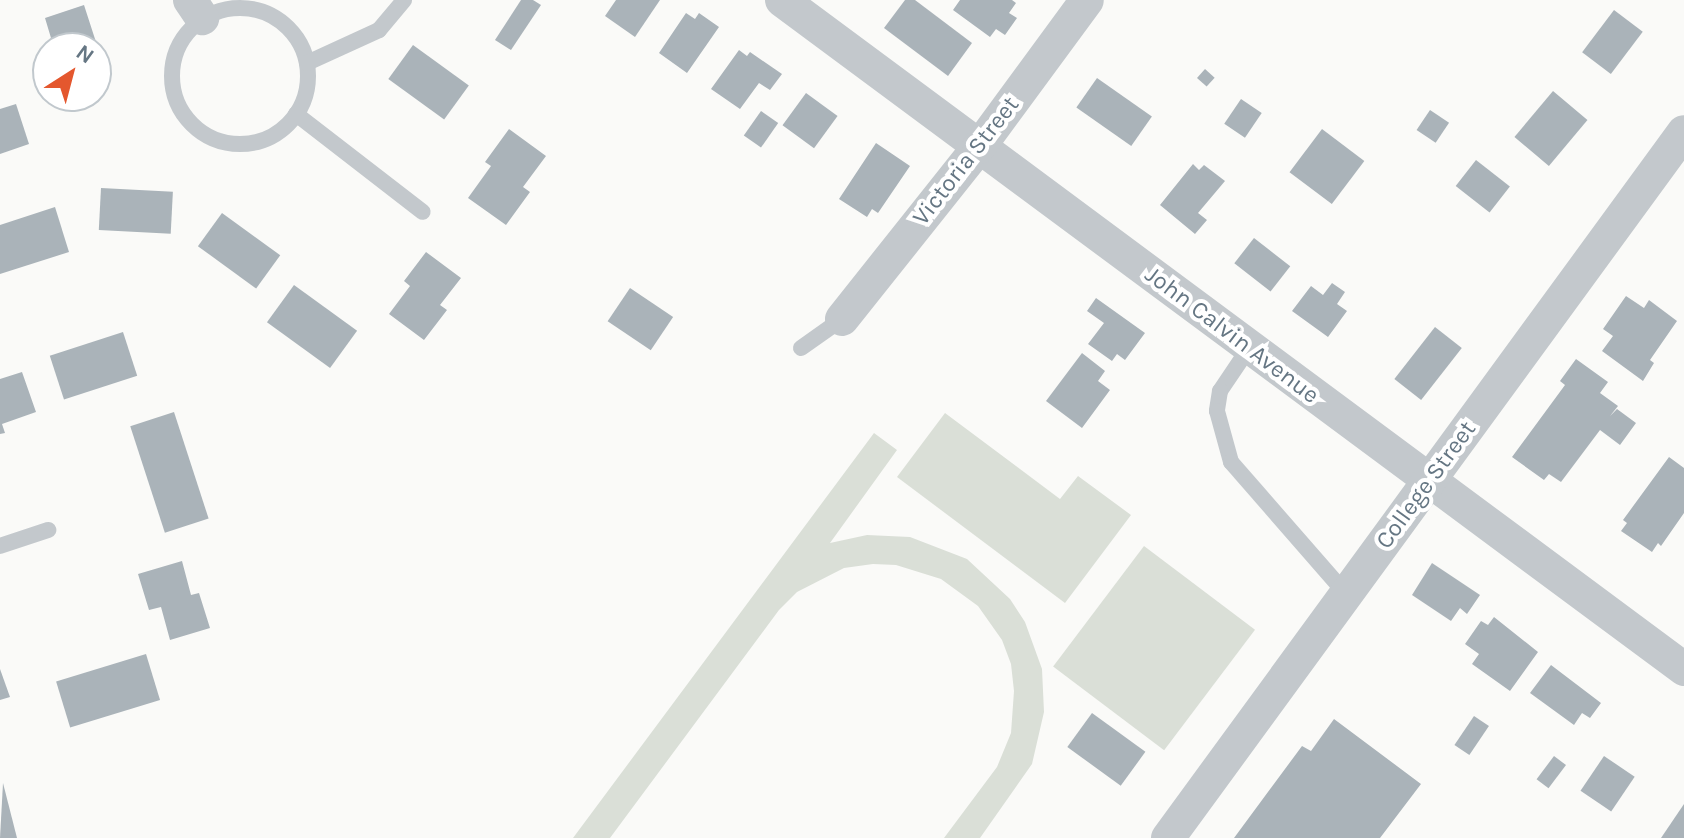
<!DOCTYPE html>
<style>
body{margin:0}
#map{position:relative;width:1684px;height:838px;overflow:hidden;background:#fafaf8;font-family:Karla,sans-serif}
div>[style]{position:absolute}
.green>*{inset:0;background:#dadfd7;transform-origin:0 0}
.building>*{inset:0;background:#aab3b9;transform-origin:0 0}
.service>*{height:16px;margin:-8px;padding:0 8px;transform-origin:8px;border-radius:8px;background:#c3c8cc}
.service>.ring{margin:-8px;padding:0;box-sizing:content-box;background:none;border:16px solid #c3c8cc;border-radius:50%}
.minor>*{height:34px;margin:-17px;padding:0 17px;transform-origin:17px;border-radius:17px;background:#c3c8cc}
span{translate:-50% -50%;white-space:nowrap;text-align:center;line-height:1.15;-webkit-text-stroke:8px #fff;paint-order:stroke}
.street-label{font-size:24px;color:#657683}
.north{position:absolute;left:32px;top:32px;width:80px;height:80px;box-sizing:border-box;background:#fff;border:2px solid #c1c8cd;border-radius:50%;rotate:36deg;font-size:22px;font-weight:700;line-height:32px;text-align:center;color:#657683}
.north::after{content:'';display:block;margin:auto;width:28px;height:36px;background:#e4572e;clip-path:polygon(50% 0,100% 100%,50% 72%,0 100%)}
</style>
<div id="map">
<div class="green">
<div style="clip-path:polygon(945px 413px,1060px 499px,1078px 476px,1131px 515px,1065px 603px,897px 477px)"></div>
<div style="clip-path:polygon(874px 433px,897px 450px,830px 543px,867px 535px,910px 537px,967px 559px,1010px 599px,1025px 622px,1042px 669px,1044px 712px,1032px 764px,980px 838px,944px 838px,997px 767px,1011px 733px,1014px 691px,1011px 664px,1002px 640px,978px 606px,941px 579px,896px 565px,873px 564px,844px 568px,797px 592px,779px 610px,610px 838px,573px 838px)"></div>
<div style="left:1144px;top:546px;width:139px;height:151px;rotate:37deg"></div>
</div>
<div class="building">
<div style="clip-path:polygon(521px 0,533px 0,541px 5px,511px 50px,495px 40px)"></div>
<div style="clip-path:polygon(616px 0,660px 0,635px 37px,605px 16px)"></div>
<div style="clip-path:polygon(905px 0,915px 0,972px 43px,948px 76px,884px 28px)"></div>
<div style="clip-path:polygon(960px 0,1012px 0,1016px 3px,1009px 13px,1017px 18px,1005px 35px,996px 29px,990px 37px,953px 10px)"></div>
<div style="clip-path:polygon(84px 5px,106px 73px,96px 76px,96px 48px,54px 48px,45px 18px)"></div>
<div style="left:1614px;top:10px;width:36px;height:53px;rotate:37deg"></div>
<div style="clip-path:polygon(686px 13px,695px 19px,699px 13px,719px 27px,687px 73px,659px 53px)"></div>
<div style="left:413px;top:45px;width:69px;height:42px;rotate:36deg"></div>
<div style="clip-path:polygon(739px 50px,747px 56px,750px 52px,782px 74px,770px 90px,759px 83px,740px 109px,711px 89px)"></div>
<div style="left:1205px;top:69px;width:13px;height:12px;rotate:42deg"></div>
<div style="left:1097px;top:78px;width:67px;height:36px;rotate:35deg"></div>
<div style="left:1553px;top:91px;width:45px;height:60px;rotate:40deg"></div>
<div style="left:806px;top:93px;width:39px;height:40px;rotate:36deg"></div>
<div style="left:1241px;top:99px;width:25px;height:30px;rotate:34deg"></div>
<div style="clip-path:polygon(16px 104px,29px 144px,0 154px,0 109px)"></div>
<div style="left:1430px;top:110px;width:23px;height:24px;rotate:34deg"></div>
<div style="left:761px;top:111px;width:21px;height:30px;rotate:35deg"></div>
<div style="clip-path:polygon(509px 129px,546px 156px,523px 187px,530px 192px,506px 225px,468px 198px,491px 166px,485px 162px)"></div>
<div style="left:1322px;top:129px;width:53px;height:54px;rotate:37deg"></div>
<div style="clip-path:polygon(876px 143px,910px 166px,878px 213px,872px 209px,867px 217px,839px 199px)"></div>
<div style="left:1476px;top:160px;width:43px;height:33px;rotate:38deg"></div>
<div style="clip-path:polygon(1193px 164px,1199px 170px,1204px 165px,1225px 181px,1198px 213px,1207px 220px,1195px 234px,1160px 205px)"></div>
<div style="left:101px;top:188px;width:72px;height:42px;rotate:3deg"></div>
<div style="clip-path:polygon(55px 207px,69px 252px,0 274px,0 225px)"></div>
<div style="left:222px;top:213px;width:72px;height:41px;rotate:36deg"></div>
<div style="left:1254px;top:238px;width:46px;height:32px;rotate:38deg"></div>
<div style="clip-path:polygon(426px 252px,461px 278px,440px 305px,447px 310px,424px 340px,389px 314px,410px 286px,404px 281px)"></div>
<div style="clip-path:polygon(1332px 283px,1345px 292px,1337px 304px,1347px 311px,1328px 337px,1292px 311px,1311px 286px,1323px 295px)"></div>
<div style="left:294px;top:285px;width:78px;height:46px;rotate:36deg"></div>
<div style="left:630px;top:288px;width:52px;height:40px;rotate:34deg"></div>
<div style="clip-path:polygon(1626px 296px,1644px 308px,1649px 300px,1677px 321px,1650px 360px,1654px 363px,1643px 381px,1602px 351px,1613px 336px,1603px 329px)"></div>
<div style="clip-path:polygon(1096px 298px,1145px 333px,1125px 360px,1117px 354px,1112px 361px,1088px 344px,1104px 323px,1087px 311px)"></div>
<div style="left:1435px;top:327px;width:34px;height:66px;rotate:38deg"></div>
<div style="left:123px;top:332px;width:46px;height:77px;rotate:72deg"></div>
<div style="clip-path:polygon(1082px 353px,1105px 371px,1098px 381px,1110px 390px,1082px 428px,1046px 401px)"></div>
<div style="clip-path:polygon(1576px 359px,1608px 382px,1600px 393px,1618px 406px,1610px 416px,1617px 409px,1636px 423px,1620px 445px,1600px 430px,1561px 482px,1549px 474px,1544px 480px,1512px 457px,1565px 385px,1560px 381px)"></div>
<div style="clip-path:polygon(22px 372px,36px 412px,2px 424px,5px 433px,0 434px,0 379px)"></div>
<div style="left:174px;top:412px;width:112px;height:46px;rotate:72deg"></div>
<div style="clip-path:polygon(1669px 457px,1684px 468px,1684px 513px,1661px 546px,1658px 543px,1652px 552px,1621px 531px,1627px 523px,1623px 520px)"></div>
<div style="clip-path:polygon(182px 561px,191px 595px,199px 593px,210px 628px,170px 640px,161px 607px,149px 610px,138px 574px)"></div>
<div style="clip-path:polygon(1432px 563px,1480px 595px,1467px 614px,1460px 608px,1451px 621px,1412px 595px)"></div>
<div style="clip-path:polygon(1494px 617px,1538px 652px,1510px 691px,1472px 664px,1479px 654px,1465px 644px,1481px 621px,1488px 625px)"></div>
<div style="left:146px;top:654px;width:48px;height:94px;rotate:73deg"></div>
<div style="clip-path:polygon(1551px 665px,1601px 703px,1590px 718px,1582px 713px,1574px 725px,1530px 693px)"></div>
<div style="clip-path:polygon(0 669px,10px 697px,0 700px)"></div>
<div style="left:1092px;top:713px;width:66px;height:42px;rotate:36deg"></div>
<div style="left:1474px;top:716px;width:18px;height:35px;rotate:34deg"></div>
<div style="clip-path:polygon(1334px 719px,1421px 784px,1380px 838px,1234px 838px,1302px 746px,1311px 751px)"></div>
<div style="left:1554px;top:756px;width:15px;height:29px;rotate:37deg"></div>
<div style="left:1604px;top:756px;width:37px;height:42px;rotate:34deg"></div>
<div style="clip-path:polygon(3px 783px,17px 838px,0 838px)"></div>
<div style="clip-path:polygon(1684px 804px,1684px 838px,1661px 838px)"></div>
</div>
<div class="service">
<div class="ring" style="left:172px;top:8px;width:120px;height:120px"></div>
<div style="left:307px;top:63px;width:79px;rotate:-24.6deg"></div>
<div style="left:379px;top:30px;width:39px;rotate:-50deg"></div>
<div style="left:296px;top:114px;width:160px;rotate:37.7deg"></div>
<div style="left:801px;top:348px;width:50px;rotate:-35.3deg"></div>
<div style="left:1249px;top:348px;width:52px;rotate:124deg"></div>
<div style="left:1220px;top:391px;width:20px;rotate:99deg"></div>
<div style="left:1217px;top:411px;width:53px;rotate:74.6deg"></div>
<div style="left:1231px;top:462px;width:175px;rotate:48.9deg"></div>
<div style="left:0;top:546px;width:51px;rotate:-18.4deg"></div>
</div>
<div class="minor">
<div style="left:190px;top:0;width:22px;rotate:56deg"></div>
<div style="left:782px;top:0;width:1123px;rotate:36.56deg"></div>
<div style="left:842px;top:319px;width:220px;rotate:-51.5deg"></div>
<div style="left:979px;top:147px;width:182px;rotate:-53.7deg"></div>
<div style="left:1168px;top:838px;width:874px;rotate:-53.84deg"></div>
</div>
<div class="street-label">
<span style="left:966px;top:161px;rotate:-52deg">Victoria Street</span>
<span style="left:1232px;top:335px;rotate:37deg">John Calvin Avenue</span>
<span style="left:1426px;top:485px;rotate:-54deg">College Street</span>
</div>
<div class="north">N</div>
</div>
